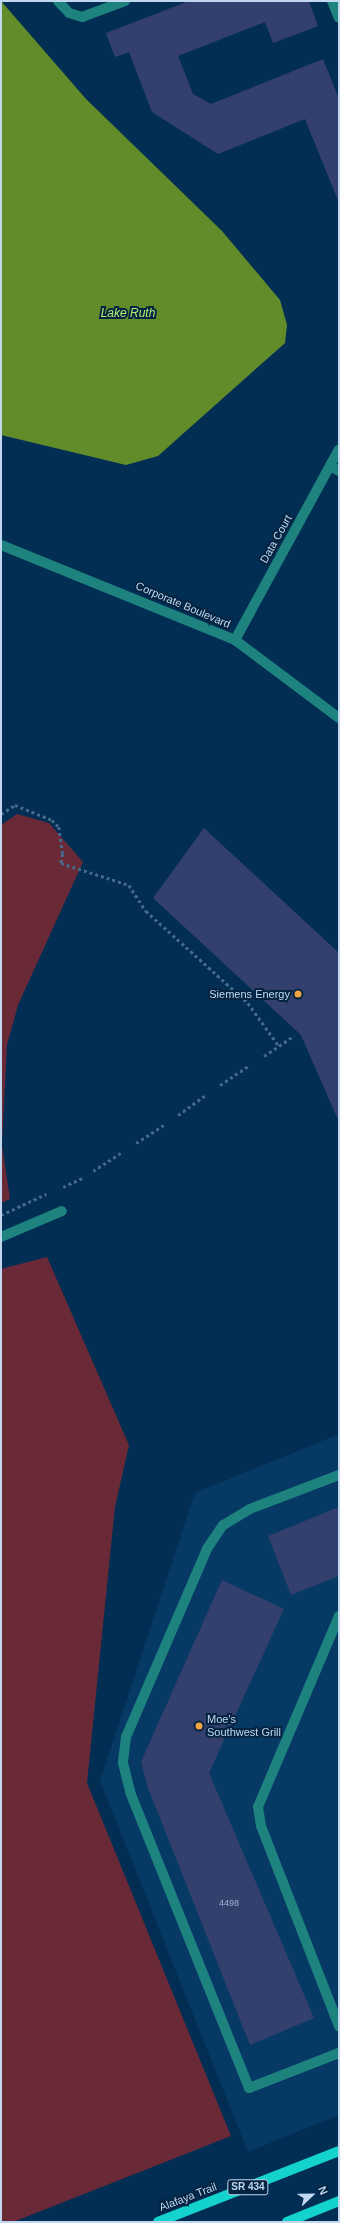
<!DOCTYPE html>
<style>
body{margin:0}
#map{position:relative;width:340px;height:2223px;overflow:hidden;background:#032e54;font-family:Helvetica,sans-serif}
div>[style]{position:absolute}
.built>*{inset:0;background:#063964}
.green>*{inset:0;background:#6a2936}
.water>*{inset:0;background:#618c29}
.building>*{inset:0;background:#33406e}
.path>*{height:2.5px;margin-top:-1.25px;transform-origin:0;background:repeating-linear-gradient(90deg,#466a8b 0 3px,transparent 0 6px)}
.minor>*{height:10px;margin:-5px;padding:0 5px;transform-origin:5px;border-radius:5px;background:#1e837f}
.major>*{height:10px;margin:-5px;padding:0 5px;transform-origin:5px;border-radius:5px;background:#14d3cc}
.dots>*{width:11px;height:11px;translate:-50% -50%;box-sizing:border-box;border:2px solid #052441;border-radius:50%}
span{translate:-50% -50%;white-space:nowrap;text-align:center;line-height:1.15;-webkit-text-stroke:4px #052441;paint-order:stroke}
.number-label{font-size:9px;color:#9eb1cf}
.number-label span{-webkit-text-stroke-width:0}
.shield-label span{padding:1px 3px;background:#052441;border:1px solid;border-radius:3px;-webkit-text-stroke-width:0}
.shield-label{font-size:10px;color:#c1d7ef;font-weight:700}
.street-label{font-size:11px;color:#c1d7ef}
.poi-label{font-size:11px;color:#c1d7ef}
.right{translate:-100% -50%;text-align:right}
.left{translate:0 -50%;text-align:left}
.water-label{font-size:12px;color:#b3ee72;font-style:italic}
.frame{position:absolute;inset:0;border:2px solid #c1d7ef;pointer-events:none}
.north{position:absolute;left:292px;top:2175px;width:40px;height:40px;-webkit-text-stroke:3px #052441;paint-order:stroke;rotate:68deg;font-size:11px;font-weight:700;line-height:16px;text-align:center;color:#c1d7ef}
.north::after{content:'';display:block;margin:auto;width:14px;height:18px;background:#c1d7ef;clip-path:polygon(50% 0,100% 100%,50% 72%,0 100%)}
</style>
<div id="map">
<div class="built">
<div style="clip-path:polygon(339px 1434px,339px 2115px,248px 2152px,100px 1781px,195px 1493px)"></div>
</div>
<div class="green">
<div style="clip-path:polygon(17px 814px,49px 823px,83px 862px,18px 1005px,7px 1045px,2px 1145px,10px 1199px,1px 1203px,1px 825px)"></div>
<div style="clip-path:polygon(47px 1257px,129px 1445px,115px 1507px,87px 1783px,231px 2136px,13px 2222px,1px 2222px,1px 1269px)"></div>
</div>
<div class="water">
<div style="clip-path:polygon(1px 1px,86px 99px,222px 231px,280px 300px,287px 325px,285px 343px,158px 456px,126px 465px,1px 435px)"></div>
</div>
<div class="building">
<div style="clip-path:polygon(189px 1px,309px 1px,318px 26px,273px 43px,265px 22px,178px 56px,193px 94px,211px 104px,323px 59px,339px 99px,339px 203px,305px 119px,218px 154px,152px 112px,129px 52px,115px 57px,106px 33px)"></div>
<div style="clip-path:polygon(204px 828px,339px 953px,339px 1122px,301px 1035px,153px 898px)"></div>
<div style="clip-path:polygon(339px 1507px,339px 1576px,291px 1595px,268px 1536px)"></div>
<div style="clip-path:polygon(222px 1580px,284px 1609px,209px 1773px,314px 2018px,250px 2045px,148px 1788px,141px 1762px)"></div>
</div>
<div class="path">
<div style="left:1px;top:814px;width:17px;rotate:-33deg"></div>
<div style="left:15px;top:805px;width:40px;rotate:22deg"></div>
<div style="left:52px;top:820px;width:10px;rotate:45deg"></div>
<div style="left:59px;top:827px;width:27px;rotate:82deg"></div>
<div style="left:63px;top:854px;width:9px;rotate:103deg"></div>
<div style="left:61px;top:863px;width:71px;rotate:17.9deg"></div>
<div style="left:129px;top:885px;width:31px;rotate:57deg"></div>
<div style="left:146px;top:911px;width:137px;rotate:42deg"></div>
<div style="left:248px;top:1003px;width:53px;rotate:54.2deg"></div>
<div style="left:264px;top:1056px;width:36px;rotate:-34deg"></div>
<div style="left:220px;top:1085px;width:34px;rotate:-34deg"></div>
<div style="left:178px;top:1115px;width:34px;rotate:-36deg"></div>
<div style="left:136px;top:1143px;width:33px;rotate:-33deg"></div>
<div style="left:93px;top:1171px;width:33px;rotate:-33deg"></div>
<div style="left:63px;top:1187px;width:21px;rotate:-25deg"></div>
<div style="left:1px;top:1215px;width:50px;rotate:-25deg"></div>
</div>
<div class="minor">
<div style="left:58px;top:1px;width:16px;rotate:47deg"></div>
<div style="left:69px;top:13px;width:14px;rotate:17deg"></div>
<div style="left:82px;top:17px;width:46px;rotate:-20.4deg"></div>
<div style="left:332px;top:1px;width:18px;rotate:68deg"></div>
<div style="left:330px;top:466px;width:10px;rotate:29deg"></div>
<div style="left:1px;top:545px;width:253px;rotate:22.1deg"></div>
<div style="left:235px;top:640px;width:130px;rotate:36.9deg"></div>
<div style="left:235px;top:640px;width:217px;rotate:-61.4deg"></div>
<div style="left:1px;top:1237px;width:66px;rotate:-23.1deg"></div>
<div style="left:339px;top:1475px;width:95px;rotate:159.1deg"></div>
<div style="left:250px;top:1509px;width:31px;rotate:149deg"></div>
<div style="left:223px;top:1525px;width:29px;rotate:124deg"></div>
<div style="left:207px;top:1549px;width:205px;rotate:113.3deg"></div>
<div style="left:126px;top:1737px;width:26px;rotate:97deg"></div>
<div style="left:123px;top:1763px;width:30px;rotate:76deg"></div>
<div style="left:130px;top:1792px;width:319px;rotate:68.1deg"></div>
<div style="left:249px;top:2088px;width:97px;rotate:-21.3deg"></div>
<div style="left:339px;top:1616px;width:207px;rotate:113deg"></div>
<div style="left:258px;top:1807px;width:19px;rotate:81deg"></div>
<div style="left:261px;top:1826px;width:215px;rotate:68.7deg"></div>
</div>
<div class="major">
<div style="left:158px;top:2222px;width:194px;rotate:-21.4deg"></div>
<div style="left:287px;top:2222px;width:56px;rotate:-22deg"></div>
</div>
<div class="dots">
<div style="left:298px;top:994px;background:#f1a540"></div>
<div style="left:199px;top:1726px;background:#f1a540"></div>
</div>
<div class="number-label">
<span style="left:229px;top:1903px">4498</span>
</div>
<div class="shield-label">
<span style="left:248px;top:2187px">SR 434</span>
</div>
<div class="street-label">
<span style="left:276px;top:539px;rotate:-61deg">Data Court</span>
<span style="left:183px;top:605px;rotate:23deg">Corporate Boulevard</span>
<span style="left:188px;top:2197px;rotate:-21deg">Alafaya Trail</span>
</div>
<div class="poi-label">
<span class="right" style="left:290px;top:994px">Siemens Energy</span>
<span class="left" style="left:207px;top:1726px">Moe's<br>Southwest Grill</span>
</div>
<div class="water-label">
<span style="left:128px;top:314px">Lake Ruth</span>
</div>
<div class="frame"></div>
<div class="north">N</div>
</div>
